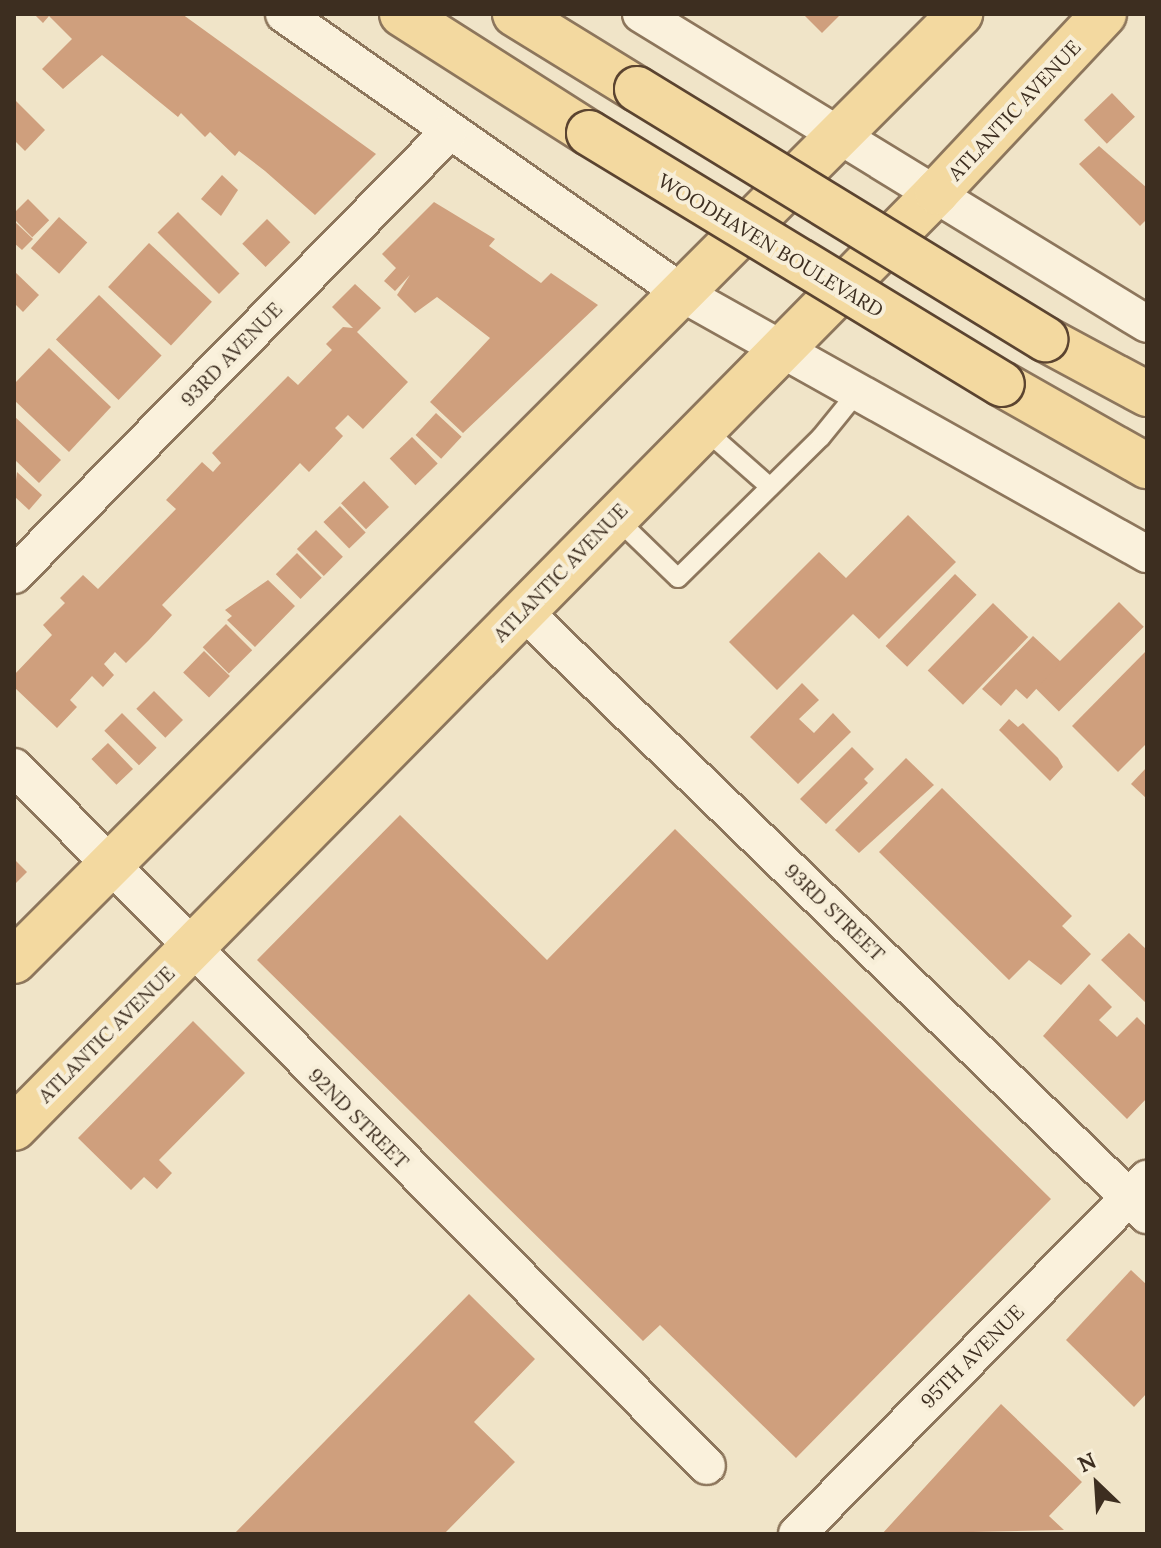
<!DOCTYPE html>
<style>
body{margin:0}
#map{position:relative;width:1161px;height:1548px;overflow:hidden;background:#f0e4c8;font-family:Lora,serif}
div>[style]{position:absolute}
.building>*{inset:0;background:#cf9f7d;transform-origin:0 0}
.roads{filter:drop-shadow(2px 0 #8d765c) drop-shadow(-2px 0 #8d765c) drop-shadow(0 2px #8d765c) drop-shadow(0 -2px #8d765c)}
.lane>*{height:18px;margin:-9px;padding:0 9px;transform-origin:9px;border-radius:9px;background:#faf1dc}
.street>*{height:36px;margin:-18px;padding:0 18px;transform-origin:18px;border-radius:18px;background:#faf1dc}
.primary>*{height:44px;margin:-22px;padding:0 22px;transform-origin:22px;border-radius:22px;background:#f3d9a0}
.bridges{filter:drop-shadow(2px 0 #5b4430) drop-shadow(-2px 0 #5b4430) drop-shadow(0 2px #5b4430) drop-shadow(0 -2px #5b4430)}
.primary-bridge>*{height:44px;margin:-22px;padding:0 22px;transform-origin:22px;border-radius:22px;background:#f3d9a0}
span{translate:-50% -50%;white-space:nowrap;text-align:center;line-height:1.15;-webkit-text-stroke:8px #f7eed8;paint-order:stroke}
.street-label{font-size:20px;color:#3d2e20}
.frame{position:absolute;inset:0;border:16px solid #3d2e20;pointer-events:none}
.north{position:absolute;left:1057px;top:1444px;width:80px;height:80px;-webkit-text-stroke:6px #f7eed8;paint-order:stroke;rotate:335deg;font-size:22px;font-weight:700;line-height:32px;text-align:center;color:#3d2e20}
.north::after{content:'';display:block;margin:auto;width:28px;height:36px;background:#3d2e20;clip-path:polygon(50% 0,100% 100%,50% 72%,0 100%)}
</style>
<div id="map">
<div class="building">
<div style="clip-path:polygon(34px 14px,182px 14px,376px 154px,315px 215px,265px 171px,239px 151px,235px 156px,210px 132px,205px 137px,181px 113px,178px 117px,102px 55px,63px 89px,42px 69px,72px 39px,49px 16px,43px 23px)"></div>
<div style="clip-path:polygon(803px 14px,841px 14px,822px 33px)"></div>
<div style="left:1112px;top:93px;width:33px;height:39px;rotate:46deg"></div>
<div style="clip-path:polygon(14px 99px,45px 130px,25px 151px,14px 140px)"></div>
<div style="clip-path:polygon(1099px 146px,1147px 188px,1147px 219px,1140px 226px,1079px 164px)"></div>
<div style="clip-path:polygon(222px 175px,238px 190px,221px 216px,201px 199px)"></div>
<div style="left:28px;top:199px;width:30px;height:24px;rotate:45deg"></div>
<div style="clip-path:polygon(434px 202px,495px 239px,489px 246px,541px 283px,551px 273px,598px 305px,463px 433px,430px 402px,490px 338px,437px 297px,415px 313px,397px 295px,410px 275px,395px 291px,384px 281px,396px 268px,382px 254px)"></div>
<div style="left:178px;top:212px;width:87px;height:29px;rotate:45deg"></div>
<div style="left:59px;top:217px;width:38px;height:42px;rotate:42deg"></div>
<div style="left:267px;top:219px;width:33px;height:35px;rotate:45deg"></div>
<div style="clip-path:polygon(14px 221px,33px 239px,22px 250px,14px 243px)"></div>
<div style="left:149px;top:243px;width:86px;height:60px;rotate:43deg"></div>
<div style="clip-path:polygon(14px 271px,39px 295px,23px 312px,14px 303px)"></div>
<div style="clip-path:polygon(355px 284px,381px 308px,357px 332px,408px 382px,363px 429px,348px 415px,335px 428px,343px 436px,331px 449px,309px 472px,300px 463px,277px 487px,162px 605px,172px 615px,149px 640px,126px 663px,115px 652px,104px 664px,114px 675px,103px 687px,92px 676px,70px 700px,77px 707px,57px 728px,14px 687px,14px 675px,52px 635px,43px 625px,65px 603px,60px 598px,83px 575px,98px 589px,176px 509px,166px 500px,202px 462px,213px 472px,221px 463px,212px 453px,288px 376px,298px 385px,332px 350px,326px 344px,343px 327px,353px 328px,332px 307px)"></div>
<div style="left:99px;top:295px;width:87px;height:62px;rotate:44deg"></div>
<div style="clip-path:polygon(49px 348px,111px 407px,69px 452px,14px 400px,14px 384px)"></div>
<div style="left:436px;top:413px;width:35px;height:30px;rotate:43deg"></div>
<div style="clip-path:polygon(14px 416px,61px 460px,39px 483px,14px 459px)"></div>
<div style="left:412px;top:437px;width:37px;height:31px;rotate:46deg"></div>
<div style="clip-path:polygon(17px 472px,42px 495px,29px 510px,14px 496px)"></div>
<div style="left:364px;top:481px;width:36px;height:32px;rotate:46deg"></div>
<div style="left:340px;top:506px;width:37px;height:23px;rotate:46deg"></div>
<div style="clip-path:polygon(908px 515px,956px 562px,879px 639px,853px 614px,777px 690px,729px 642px,819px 552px,846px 578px)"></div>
<div style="left:316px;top:530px;width:38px;height:27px;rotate:45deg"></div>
<div style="left:297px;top:553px;width:35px;height:30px;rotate:45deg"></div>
<div style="left:955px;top:574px;width:30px;height:100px;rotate:44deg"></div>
<div style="clip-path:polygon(268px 580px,295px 606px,255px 647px,227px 620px,232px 616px,225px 610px)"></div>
<div style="left:1119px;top:602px;width:35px;height:120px;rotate:45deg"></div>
<div style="left:993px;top:603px;width:49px;height:94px;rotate:44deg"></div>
<div style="left:226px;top:624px;width:37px;height:33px;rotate:45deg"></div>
<div style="clip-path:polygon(1033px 636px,1061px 662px,1027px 699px,1016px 689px,1001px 706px,982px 689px)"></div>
<div style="clip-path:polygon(1147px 650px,1147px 743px,1118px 772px,1072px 726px)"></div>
<div style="left:204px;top:651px;width:36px;height:30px;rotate:44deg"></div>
<div style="clip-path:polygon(802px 683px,819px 700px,799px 719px,814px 733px,833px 713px,851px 732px,798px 784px,750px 737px)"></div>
<div style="left:154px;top:691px;width:41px;height:25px;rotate:45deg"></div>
<div style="left:122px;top:713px;width:49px;height:25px;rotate:45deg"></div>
<div style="clip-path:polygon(1009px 719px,1018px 727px,1023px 723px,1058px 758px,1063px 767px,1050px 781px,999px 730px)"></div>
<div style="left:108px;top:743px;width:36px;height:23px;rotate:46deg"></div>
<div style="clip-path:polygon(852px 747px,874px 769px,864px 779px,868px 783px,826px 824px,800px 799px)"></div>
<div style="clip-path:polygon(906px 758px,934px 785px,859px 853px,835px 830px)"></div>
<div style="clip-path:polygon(1147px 767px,1147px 799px,1131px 784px)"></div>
<div style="clip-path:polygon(942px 788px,1072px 916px,1062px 926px,1091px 954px,1061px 985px,1029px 960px,1009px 980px,879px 852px)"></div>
<div style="clip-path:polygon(400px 815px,547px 960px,675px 829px,1051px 1199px,796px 1458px,660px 1325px,643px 1341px,257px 960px)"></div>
<div style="clip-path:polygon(14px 859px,27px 872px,14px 885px)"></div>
<div style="clip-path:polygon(1129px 933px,1147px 950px,1147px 1004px,1101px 960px)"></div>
<div style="clip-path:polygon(1089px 984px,1112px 1007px,1099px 1020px,1117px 1037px,1137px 1017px,1147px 1027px,1147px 1098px,1127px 1119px,1043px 1036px)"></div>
<div style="clip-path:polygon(193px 1021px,245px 1073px,159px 1160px,172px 1173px,157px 1189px,144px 1177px,131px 1190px,78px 1138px)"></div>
<div style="clip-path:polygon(1131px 1270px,1147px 1285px,1147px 1393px,1134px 1407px,1066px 1340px)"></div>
<div style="clip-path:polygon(469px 1294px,535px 1359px,474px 1422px,515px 1462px,444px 1534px,234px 1534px)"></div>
<div style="clip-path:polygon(1001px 1404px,1082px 1482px,1049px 1516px,1064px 1530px,882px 1534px)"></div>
</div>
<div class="roads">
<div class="lane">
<div style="left:703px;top:428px;width:89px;rotate:41.4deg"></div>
<div style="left:616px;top:518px;width:86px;rotate:44.1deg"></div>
<div style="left:678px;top:578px;width:201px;rotate:-44.6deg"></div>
<div style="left:821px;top:437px;width:62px;rotate:-50.9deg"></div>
</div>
<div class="street">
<div style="left:284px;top:14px;width:490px;rotate:35deg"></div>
<div style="left:685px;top:295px;width:530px;rotate:29.28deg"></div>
<div style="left:641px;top:14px;width:593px;rotate:31.49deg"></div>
<div style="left:14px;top:575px;width:619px;rotate:-45.52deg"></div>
<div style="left:522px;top:610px;width:870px;rotate:44.07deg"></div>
<div style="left:14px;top:767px;width:984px;rotate:45.25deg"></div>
<div style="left:797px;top:1534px;width:499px;rotate:-45.4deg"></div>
</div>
<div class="primary">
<div style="left:402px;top:14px;width:222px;rotate:32.5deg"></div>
<div style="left:515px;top:14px;width:143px;rotate:31.6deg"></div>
<div style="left:1045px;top:339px;width:116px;rotate:28.3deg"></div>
<div style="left:1002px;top:384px;width:167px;rotate:29.5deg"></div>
<div style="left:14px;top:961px;width:1339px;rotate:-45.03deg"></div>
<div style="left:14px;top:1128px;width:1315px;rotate:-45.4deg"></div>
<div style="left:937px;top:192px;width:244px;rotate:-46.8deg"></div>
</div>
</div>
<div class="bridges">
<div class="primary-bridge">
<div style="left:637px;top:89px;width:479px;rotate:31.5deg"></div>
<div style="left:589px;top:133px;width:483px;rotate:31.3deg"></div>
</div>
</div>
<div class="street-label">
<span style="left:1014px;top:110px;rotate:-47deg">ATLANTIC AVENUE</span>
<span style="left:771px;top:245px;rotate:31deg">WOODHAVEN BOULEVARD</span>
<span style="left:231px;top:354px;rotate:-46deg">93RD AVENUE</span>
<span style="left:560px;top:572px;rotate:-46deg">ATLANTIC AVENUE</span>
<span style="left:835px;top:912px;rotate:44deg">93RD STREET</span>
<span style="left:106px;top:1034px;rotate:-45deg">ATLANTIC AVENUE</span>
<span style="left:359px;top:1118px;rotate:45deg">92ND STREET</span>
<span style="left:972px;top:1356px;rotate:-45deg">95TH AVENUE</span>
</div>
<div class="frame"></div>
<div class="north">N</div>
</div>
